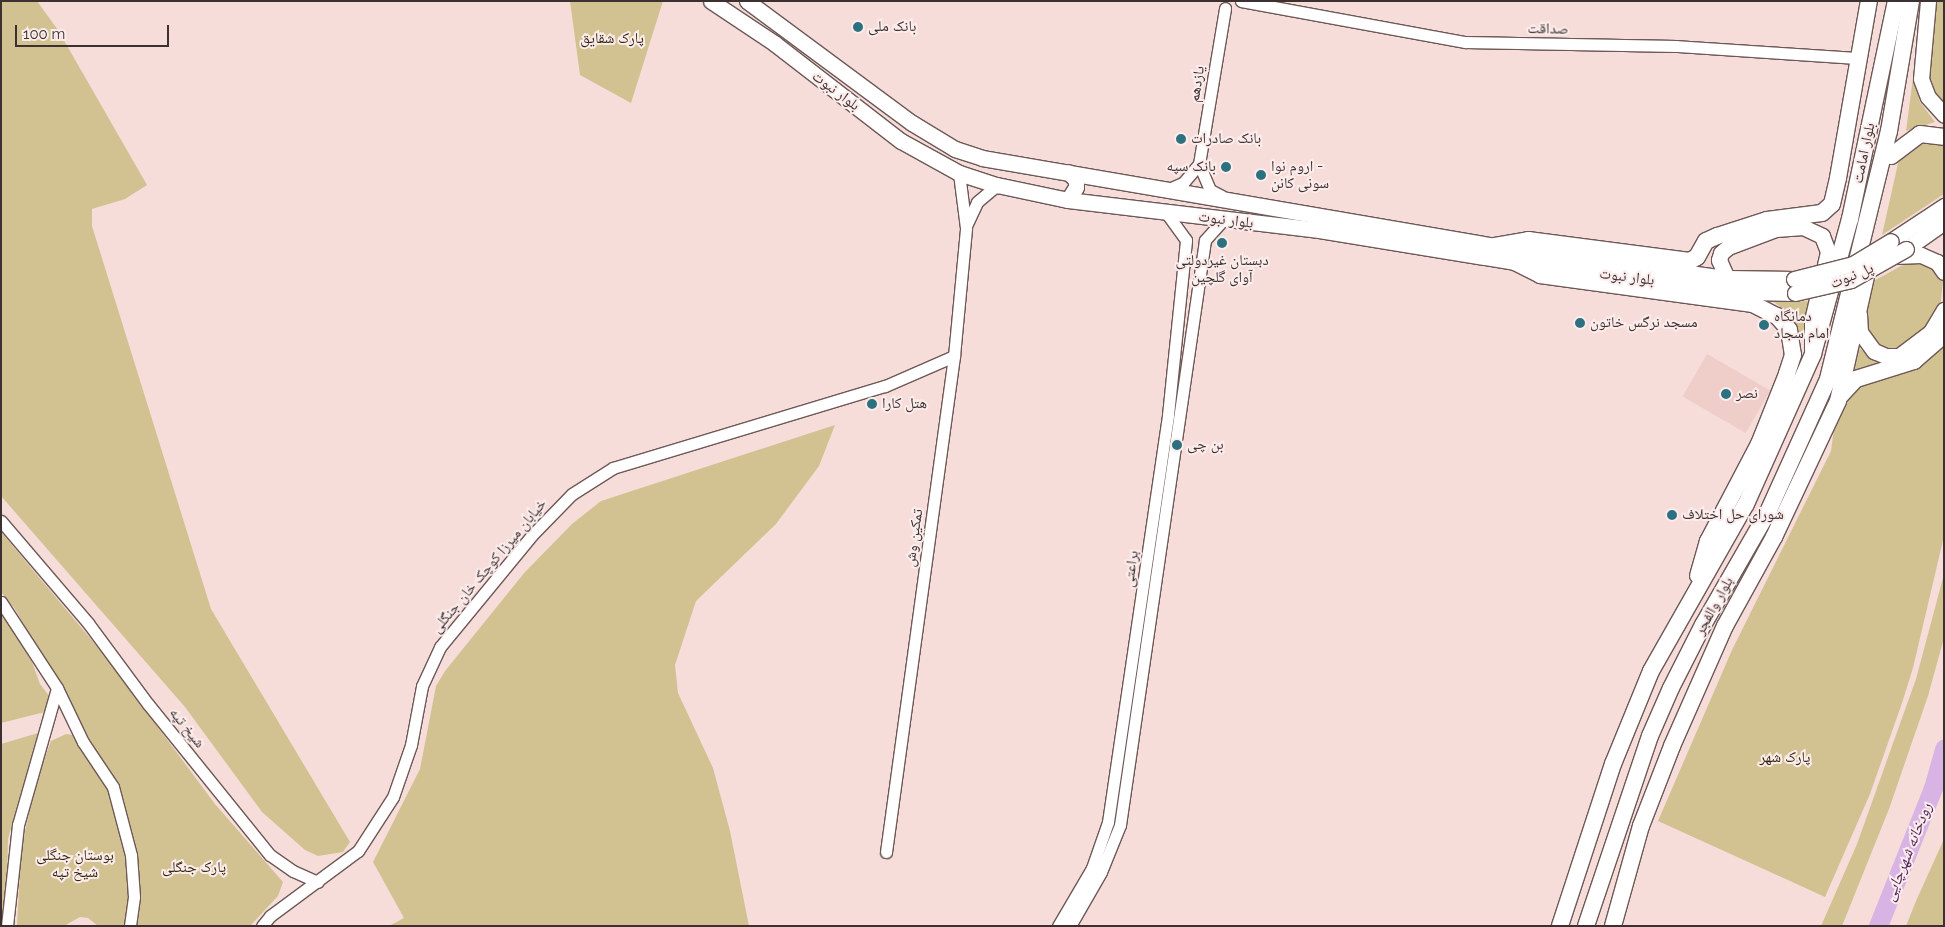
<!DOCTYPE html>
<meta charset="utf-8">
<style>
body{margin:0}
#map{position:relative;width:1945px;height:927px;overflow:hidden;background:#f6ddda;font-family:Raleway,"Noto Naskh Arabic",sans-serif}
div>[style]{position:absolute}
.built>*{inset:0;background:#efceca;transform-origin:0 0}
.green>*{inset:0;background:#d2c291}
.river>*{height:19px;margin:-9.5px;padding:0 9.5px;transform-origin:9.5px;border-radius:9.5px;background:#d7b4e3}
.roads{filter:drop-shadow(1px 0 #6d5856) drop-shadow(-1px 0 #6d5856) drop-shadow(0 1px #6d5856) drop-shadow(0 -1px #6d5856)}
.tertiary>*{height:11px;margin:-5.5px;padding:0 5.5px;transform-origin:5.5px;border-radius:5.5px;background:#fff}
.primary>*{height:15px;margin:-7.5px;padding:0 7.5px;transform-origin:7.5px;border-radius:7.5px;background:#fff}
.trunk>*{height:16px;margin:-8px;padding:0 8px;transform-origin:8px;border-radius:8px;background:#fff}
.bridges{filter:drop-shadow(1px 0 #6d5856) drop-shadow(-1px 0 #6d5856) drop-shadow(0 1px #6d5856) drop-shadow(0 -1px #6d5856)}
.primary-bridge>*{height:15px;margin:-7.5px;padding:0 7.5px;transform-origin:7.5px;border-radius:7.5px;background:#fff}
.dots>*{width:14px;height:14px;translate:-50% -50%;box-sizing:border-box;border:2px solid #fceceb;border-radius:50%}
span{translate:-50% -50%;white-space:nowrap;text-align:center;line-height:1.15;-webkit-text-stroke:4px #fceceb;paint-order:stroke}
.poi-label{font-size:15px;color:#3a3130}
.left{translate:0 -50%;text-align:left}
.right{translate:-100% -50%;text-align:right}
.street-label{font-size:15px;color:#3a3130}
.park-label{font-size:15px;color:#31290f}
.water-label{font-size:16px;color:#522760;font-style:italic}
.frame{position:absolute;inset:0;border:2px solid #3a3130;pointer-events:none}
.scale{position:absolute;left:15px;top:25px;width:154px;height:22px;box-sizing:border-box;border:2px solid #3a3130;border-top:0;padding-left:6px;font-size:15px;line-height:18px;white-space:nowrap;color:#3a3130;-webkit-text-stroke:4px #fceceb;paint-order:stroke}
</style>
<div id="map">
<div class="built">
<div style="left:1707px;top:354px;width:73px;height:49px;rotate:30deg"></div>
</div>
<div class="green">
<div style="clip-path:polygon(1px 1px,37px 1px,58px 30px,147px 185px,125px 199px,92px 209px,92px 226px,211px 609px,350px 842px,343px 852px,318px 856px,305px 850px,262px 812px,185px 707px,1px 496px)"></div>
<div style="clip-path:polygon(570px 1px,663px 1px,631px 103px,580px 75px)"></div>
<div style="clip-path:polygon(1937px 1px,1944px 1px,1944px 103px,1931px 87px,1927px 70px)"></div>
<div style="clip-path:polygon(1914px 70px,1920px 102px,1935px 122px,1906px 131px)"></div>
<div style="clip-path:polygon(1920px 139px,1944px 142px,1944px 194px,1882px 235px,1899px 159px)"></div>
<div style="clip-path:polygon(1912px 260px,1934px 266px,1943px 280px,1940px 310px,1933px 323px,1902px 349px,1885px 350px,1870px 340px,1861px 317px,1868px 284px)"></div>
<div style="clip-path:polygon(1810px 301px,1802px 337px,1790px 315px,1774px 302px)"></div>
<div style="clip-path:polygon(1857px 339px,1859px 348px,1868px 355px,1892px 362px,1863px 367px,1847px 381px)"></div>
<div style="clip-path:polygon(1944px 347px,1944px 536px,1913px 668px,1902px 703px,1870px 794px,1825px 897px,1658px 821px,1732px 650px,1831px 451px,1834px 428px,1851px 393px,1873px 380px,1910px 372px)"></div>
<div style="clip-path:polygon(835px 425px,819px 466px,776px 524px,696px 601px,675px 665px,678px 693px,713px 768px,730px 831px,749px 926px,389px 926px,404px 918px,373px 862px,420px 769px,436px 686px,445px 671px,525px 572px,572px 524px,601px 501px)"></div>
<div style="clip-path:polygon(1px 532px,105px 656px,215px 804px,283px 882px,278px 896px,250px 926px,133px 926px,135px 862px,117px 787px,15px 609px,1px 592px)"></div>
<div style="clip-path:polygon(1944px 574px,1944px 638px,1928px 696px,1889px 809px,1842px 926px,1821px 926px,1857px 844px,1916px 679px)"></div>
<div style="clip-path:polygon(1px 610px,32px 662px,40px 684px,53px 701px,49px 711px,1px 723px)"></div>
<div style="clip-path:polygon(38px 733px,8px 839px,7px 889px,1px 926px,1px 744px)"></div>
<div style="clip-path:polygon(66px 734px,73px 735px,79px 742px,109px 791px,118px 817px,130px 876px,128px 926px,98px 926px,88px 918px,80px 917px,64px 926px,17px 926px,21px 849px,36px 782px,51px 741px)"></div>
<div style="clip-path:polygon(1944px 839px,1944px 926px,1906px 926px,1916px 901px)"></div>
</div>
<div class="river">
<div style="left:1878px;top:926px;width:149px;rotate:-68.3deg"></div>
<div style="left:1933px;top:788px;width:41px;rotate:-74.2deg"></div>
</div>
<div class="roads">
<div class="tertiary">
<div style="left:1241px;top:1px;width:228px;rotate:10.4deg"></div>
<div style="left:1465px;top:42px;width:211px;rotate:1.1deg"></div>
<div style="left:1676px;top:46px;width:183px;rotate:3.8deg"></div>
<div style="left:1199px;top:164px;width:158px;rotate:-80.5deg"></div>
<div style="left:1171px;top:188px;width:13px;rotate:-23deg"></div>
<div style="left:1183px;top:183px;width:25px;rotate:-50deg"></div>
<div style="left:1199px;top:164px;width:28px;rotate:67deg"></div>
<div style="left:1210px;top:190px;width:13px;rotate:27deg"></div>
<div style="left:966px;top:226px;width:26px;rotate:-65deg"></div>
<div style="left:977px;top:202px;width:26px;rotate:-40deg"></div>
<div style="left:1px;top:521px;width:134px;rotate:49.5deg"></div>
<div style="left:88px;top:623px;width:101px;rotate:53.5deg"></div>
<div style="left:148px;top:704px;width:194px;rotate:51.1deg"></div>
<div style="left:270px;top:855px;width:28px;rotate:35deg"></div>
<div style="left:293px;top:871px;width:27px;rotate:24deg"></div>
<div style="left:1px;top:602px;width:103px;rotate:56.9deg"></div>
<div style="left:57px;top:688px;width:60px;rotate:64.3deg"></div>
<div style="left:83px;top:742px;width:54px;rotate:56.3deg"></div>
<div style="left:113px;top:787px;width:70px;rotate:75.2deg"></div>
<div style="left:131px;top:855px;width:42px;rotate:85.9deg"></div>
<div style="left:134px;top:897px;width:29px;rotate:98deg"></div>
<div style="left:886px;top:852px;width:501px;rotate:-82.19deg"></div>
<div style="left:954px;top:356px;width:129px;rotate:-84.6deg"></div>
<div style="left:966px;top:228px;width:55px;rotate:-97.3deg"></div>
<div style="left:7px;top:926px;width:102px;rotate:-83.8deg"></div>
<div style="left:18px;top:825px;width:142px;rotate:-74.1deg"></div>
<div style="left:262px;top:926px;width:13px;rotate:-51deg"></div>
<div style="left:270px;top:916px;width:109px;rotate:-36.5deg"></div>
<div style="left:358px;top:851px;width:64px;rotate:-57.1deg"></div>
<div style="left:393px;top:797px;width:55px;rotate:-70.9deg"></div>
<div style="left:411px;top:745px;width:60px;rotate:-79.4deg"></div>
<div style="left:422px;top:686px;width:43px;rotate:-65.2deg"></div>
<div style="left:440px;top:647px;width:145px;rotate:-50.6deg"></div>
<div style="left:532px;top:535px;width:57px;rotate:-45.7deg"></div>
<div style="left:572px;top:494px;width:49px;rotate:-32.4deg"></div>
<div style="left:613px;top:468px;width:284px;rotate:-16.8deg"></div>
<div style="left:885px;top:386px;width:75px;rotate:-23.5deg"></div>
<div style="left:1058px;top:926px;width:67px;rotate:-59.6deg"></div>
<div style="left:1092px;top:868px;width:49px;rotate:-70.8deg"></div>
<div style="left:1108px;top:822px;width:411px;rotate:-81.6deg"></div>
<div style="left:1168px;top:415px;width:176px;rotate:-84.1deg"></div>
<div style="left:1186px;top:240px;width:34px;rotate:-126deg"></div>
<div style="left:1070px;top:926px;width:62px;rotate:-60.1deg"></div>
<div style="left:1101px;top:872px;width:51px;rotate:-68deg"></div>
<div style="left:1120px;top:825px;width:591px;rotate:-81.73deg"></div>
<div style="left:1205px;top:240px;width:27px;rotate:-48deg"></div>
</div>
<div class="primary">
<div style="left:711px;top:1px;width:76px;rotate:33.7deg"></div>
<div style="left:774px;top:43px;width:160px;rotate:37.7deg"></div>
<div style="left:901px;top:141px;width:66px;rotate:28.9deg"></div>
<div style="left:959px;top:173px;width:40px;rotate:18deg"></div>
<div style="left:997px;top:185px;width:73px;rotate:11.9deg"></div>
<div style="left:1068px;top:200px;width:253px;rotate:6.8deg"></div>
<div style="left:1319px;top:230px;width:199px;rotate:9.3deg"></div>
<div style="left:1515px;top:262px;width:233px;rotate:7.4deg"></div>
<div style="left:1746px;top:292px;width:49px;rotate:1.2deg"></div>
<div style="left:747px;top:1px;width:205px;rotate:36.5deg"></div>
<div style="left:912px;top:123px;width:50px;rotate:31.2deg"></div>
<div style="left:955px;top:149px;width:28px;rotate:18deg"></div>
<div style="left:982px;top:158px;width:520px;rotate:9.73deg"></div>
<div style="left:1495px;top:246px;width:234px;rotate:7.9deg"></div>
<div style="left:1727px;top:278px;width:67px;rotate:0.9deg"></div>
<div style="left:1928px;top:1px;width:78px;rotate:95.1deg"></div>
<div style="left:1921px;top:79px;width:19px;rotate:69deg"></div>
<div style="left:1928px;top:97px;width:24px;rotate:48deg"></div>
<div style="left:1068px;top:200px;width:15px;rotate:-58deg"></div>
<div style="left:1076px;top:187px;width:7px;rotate:-90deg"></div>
<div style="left:1076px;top:180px;width:11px;rotate:-135deg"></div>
<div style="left:1891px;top:241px;width:64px;rotate:-33.4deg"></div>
<div style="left:1906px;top:249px;width:47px;rotate:-35.4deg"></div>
<div style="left:1894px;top:256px;width:27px;rotate:-2deg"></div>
<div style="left:1921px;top:255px;width:17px;rotate:24deg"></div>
<div style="left:1937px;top:262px;width:12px;rotate:55deg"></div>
<div style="left:1727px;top:278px;width:20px;rotate:-114deg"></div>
<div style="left:1719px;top:260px;width:7px;rotate:-74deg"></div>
<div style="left:1721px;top:253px;width:9px;rotate:-41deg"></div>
<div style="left:1728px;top:247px;width:51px;rotate:-20.6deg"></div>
<div style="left:1776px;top:229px;width:27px;rotate:-4deg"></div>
<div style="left:1803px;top:227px;width:21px;rotate:25deg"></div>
<div style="left:1822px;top:236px;width:17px;rotate:69deg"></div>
<div style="left:1828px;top:252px;width:70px;rotate:103.2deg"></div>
<div style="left:1812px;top:320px;width:29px;rotate:90deg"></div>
<div style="left:1859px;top:314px;width:18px;rotate:87deg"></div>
<div style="left:1860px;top:332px;width:24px;rotate:54deg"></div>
<div style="left:1874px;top:351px;width:13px;rotate:23deg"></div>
<div style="left:1886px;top:356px;width:13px"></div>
<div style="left:1899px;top:356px;width:39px;rotate:-37deg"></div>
<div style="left:1930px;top:333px;width:27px;rotate:-59deg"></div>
</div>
<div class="trunk">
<div style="left:1891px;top:156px;width:36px;rotate:-37deg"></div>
<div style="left:1920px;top:134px;width:24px;rotate:7deg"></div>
<div style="left:1495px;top:246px;width:34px;rotate:-10deg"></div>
<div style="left:1528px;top:240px;width:163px;rotate:7.4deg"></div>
<div style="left:1690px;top:261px;width:8px;rotate:-30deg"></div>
<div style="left:1697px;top:257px;width:18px;rotate:-61deg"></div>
<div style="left:1706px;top:241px;width:12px;rotate:-24deg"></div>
<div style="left:1717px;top:236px;width:52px;rotate:-17.7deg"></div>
<div style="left:1767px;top:220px;width:55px;rotate:-7.3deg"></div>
<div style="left:1822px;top:213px;width:13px;rotate:-42deg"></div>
<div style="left:1832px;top:204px;width:27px;rotate:-77deg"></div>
<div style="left:1838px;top:178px;width:180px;rotate:-80.1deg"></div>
<div style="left:1515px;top:262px;width:28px;rotate:27deg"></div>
<div style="left:1540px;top:275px;width:215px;rotate:7.8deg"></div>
<div style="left:1753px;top:304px;width:27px;rotate:27deg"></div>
<div style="left:1777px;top:316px;width:18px;rotate:49deg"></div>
<div style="left:1789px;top:330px;width:25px;rotate:81deg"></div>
<div style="left:1793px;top:355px;width:20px;rotate:108deg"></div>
<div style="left:1787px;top:374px;width:75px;rotate:111.8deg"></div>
<div style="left:1759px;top:444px;width:110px;rotate:117.7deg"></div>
<div style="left:1708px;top:541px;width:36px;rotate:106deg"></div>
<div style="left:1841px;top:395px;width:22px;rotate:-47deg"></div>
<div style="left:1856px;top:379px;width:61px;rotate:-17.2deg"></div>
<div style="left:1914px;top:361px;width:40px;rotate:-41deg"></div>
<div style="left:1560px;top:926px;width:170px;rotate:-71.9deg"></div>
<div style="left:1613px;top:764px;width:100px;rotate:-67.8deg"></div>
<div style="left:1651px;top:671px;width:192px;rotate:-60.4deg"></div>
<div style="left:1746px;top:504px;width:164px;rotate:-65.9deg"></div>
<div style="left:1813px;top:354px;width:140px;rotate:-74.7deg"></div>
<div style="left:1850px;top:219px;width:223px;rotate:-78.1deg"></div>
<div style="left:1586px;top:926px;width:200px;rotate:-71.4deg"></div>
<div style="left:1650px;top:736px;width:52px;rotate:-66.4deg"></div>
<div style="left:1671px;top:688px;width:71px;rotate:-63.1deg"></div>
<div style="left:1703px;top:625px;width:130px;rotate:-60.1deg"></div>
<div style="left:1768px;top:512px;width:146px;rotate:-65.7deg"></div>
<div style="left:1828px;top:379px;width:255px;rotate:-76.2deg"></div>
<div style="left:1889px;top:131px;width:132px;rotate:-80.4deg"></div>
<div style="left:1613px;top:926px;width:104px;rotate:-74.4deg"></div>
<div style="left:1641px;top:826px;width:86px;rotate:-68.8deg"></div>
<div style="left:1672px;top:746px;width:131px;rotate:-66.2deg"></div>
<div style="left:1725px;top:626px;width:102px;rotate:-61.2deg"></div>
<div style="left:1774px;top:537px;width:150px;rotate:-64.8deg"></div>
<div style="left:1838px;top:401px;width:127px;rotate:-77.3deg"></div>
</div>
</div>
<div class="bridges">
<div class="primary-bridge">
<div style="left:1794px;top:279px;width:61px;rotate:-14.3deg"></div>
<div style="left:1853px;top:264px;width:44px;rotate:-31.2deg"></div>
<div style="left:1795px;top:293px;width:57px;rotate:-13.1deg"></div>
<div style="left:1851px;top:280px;width:63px;rotate:-29.4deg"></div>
</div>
</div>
<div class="dots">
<div style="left:858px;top:27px;background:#2d7181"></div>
<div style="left:1181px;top:139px;background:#2d7181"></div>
<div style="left:1226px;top:167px;background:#2d7181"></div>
<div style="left:1261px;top:175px;background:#2d7181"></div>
<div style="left:1222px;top:243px;background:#2d7181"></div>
<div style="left:1580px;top:323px;background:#2d7181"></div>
<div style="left:1764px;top:325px;background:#2d7181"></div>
<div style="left:1726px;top:394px;background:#2d7181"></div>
<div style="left:872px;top:404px;background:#2d7181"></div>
<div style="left:1177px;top:445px;background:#2d7181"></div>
<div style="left:1672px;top:515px;background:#2d7181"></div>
</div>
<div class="poi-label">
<span class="left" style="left:868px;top:27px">بانک ملی</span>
<span class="left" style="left:1191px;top:139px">بانک صادرات</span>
<span class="left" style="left:1271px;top:175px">اروم نوا -<br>سونی کانن</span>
<span class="right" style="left:1216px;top:167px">بانک سپه</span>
<span style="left:1222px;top:269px">دبستان غیردولتی<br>آوای گلچین</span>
<span class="left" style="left:1774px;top:325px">دمانگاه<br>امام سجاد</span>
<span class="left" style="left:1590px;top:323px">مسجد نرگس خاتون</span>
<span class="left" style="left:1736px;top:394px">نصر</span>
<span class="left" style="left:882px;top:404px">هتل کارا</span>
<span class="left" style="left:1187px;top:445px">بن چی</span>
<span class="left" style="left:1682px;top:515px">شورای حل اختلاف</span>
</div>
<div class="street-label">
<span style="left:1548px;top:29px;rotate:1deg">صداقت</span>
<span style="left:1197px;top:84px;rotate:-81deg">یازدهم</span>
<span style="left:836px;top:91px;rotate:37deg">بلوار نبوت</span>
<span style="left:1864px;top:153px;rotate:-78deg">بلوار امامت</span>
<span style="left:1226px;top:220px;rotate:7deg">بلوار نبوت</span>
<span style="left:1852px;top:276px;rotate:-22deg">پل نبوت</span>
<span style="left:1627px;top:277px;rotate:7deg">بلوار نبوت</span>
<span style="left:914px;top:538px;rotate:-82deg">تمکین وش</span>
<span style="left:489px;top:566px;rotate:-50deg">خیابان میرزا کوچک خان جنگلی</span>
<span style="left:1131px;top:569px;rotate:-82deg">براعتی</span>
<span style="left:1714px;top:606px;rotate:-61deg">بلوار والفجر</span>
<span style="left:187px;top:728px;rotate:51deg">شیخ تپه</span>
</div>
<div class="park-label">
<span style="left:612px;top:39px">پارک شقایق</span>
<span style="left:1785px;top:758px">پارک شهر</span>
<span style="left:75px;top:864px">بوستان جنگلی<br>شیخ تپه</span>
<span style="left:194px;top:868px">پارک جنگلی</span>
</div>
<div class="water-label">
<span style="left:1908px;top:852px;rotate:-68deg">رودخانه شهرچایی</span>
</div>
<div class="frame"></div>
<div class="scale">100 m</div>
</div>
